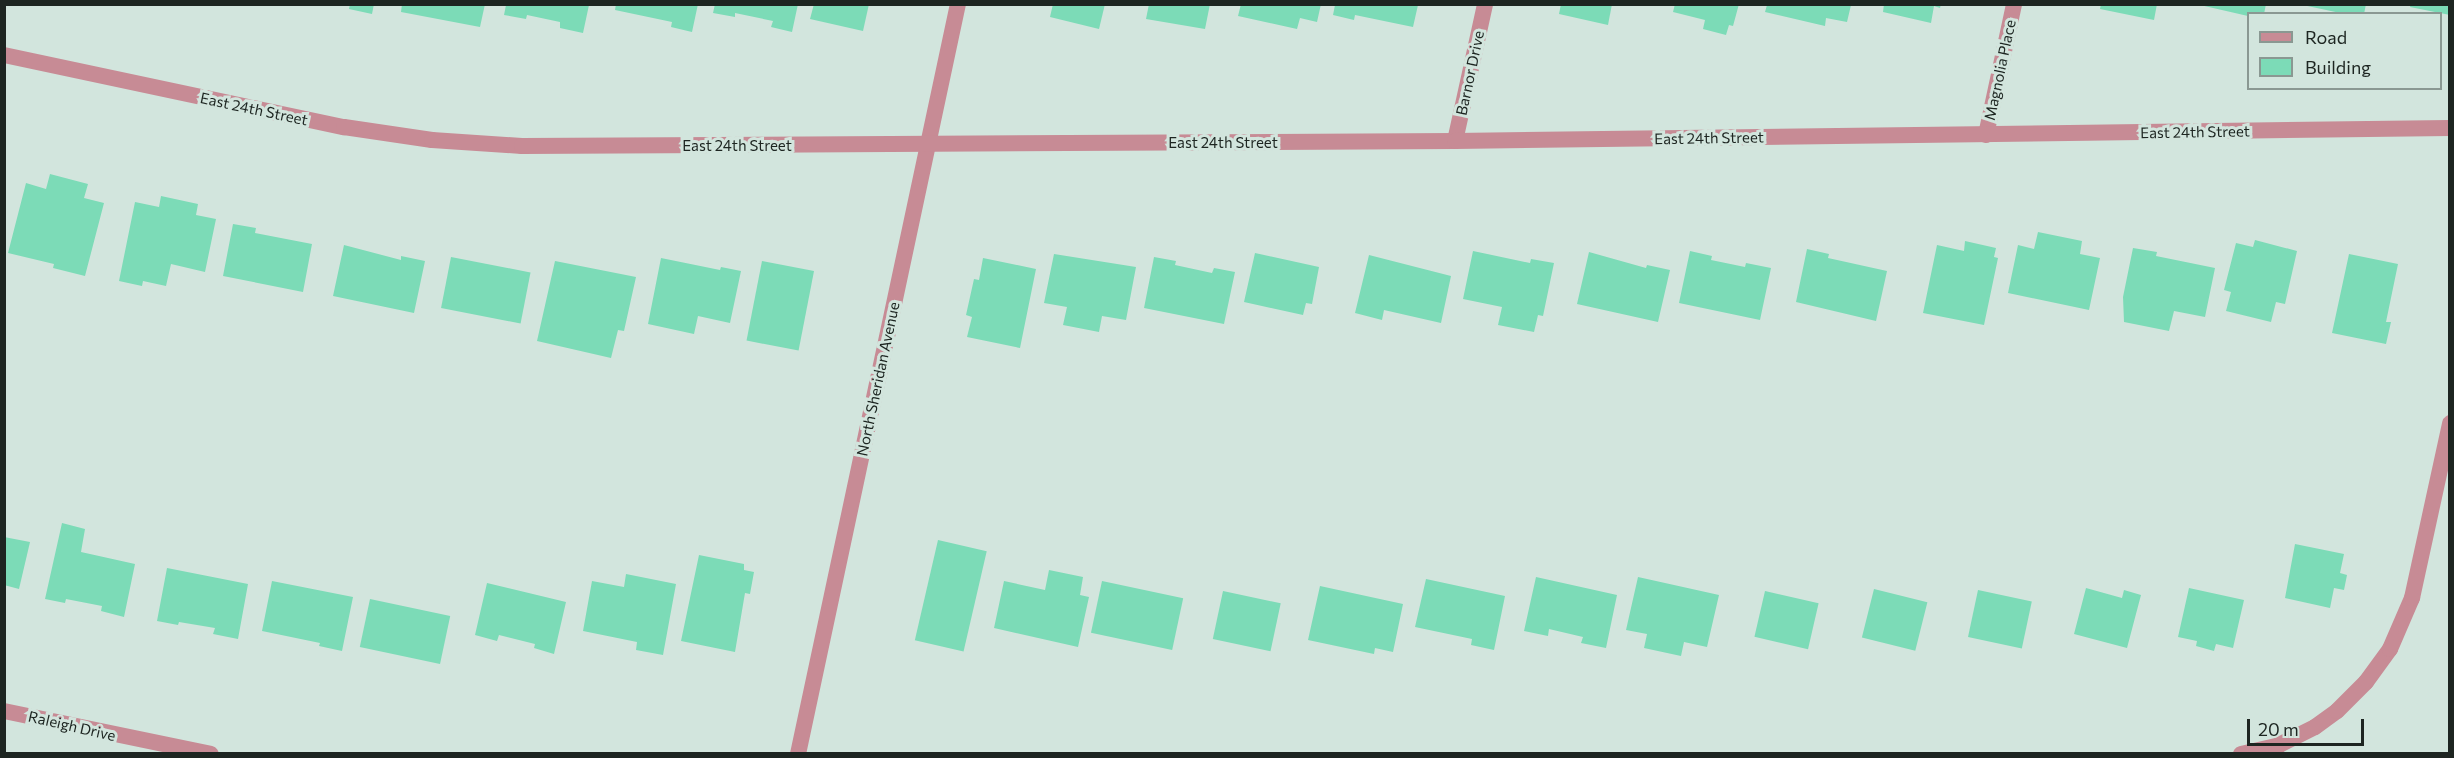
<!DOCTYPE html>
<style>
body{margin:0}
#map{position:relative;width:2454px;height:758px;overflow:hidden;background:#d2e5dd;font-family:Commissioner,sans-serif}
div>[style]{position:absolute}
.building>*{inset:0;background:#7cdbb7;transform-origin:0 0}
.minor>*{height:16px;margin:-8px;padding:0 8px;transform-origin:8px;border-radius:8px;background:#c78b95}
.tertiary>*{height:16px;margin:-8px;padding:0 8px;transform-origin:8px;border-radius:8px;background:#c78b95}
span{translate:-50% -50%;white-space:nowrap;text-align:center;line-height:1.15;-webkit-text-stroke:6px #d2e5dd;paint-order:stroke}
.street-label{font-size:15px;color:#1d2521}
.frame{position:absolute;inset:0;border:6px solid #1d2521;pointer-events:none}
.legend{position:absolute;left:2247px;top:12px;width:195px;height:78px;box-sizing:border-box;background:#d2e5dd;border:2px solid #8a9892;margin:0;padding:8px 10px;list-style:none;font-size:18px;color:#1d2521}
.legend li{display:flex;align-items:center;gap:12px;height:30px}
.legend b{width:30px;border:2px solid #8a9892}
.scale{position:absolute;left:2247px;top:719px;width:117px;height:27px;box-sizing:border-box;border:3px solid #1d2521;border-top:0;padding-left:8px;font-size:18px;line-height:21px;white-space:nowrap;color:#1d2521;-webkit-text-stroke:4px #d2e5dd;paint-order:stroke}
</style>
<div id="map">
<div class="building">
<div style="clip-path:polygon(350px 4px,374px 4px,372px 14px,349px 9px)"></div>
<div style="clip-path:polygon(402px 4px,485px 4px,480px 27px,401px 12px)"></div>
<div style="clip-path:polygon(616px 4px,698px 4px,692px 32px,671px 27px,672px 22px,615px 10px)"></div>
<div style="clip-path:polygon(715px 4px,798px 4px,792px 32px,771px 27px,773px 21px,735px 13px,735px 17px,713px 13px)"></div>
<div style="clip-path:polygon(814px 4px,869px 4px,863px 31px,810px 19px)"></div>
<div style="clip-path:polygon(1053px 4px,1105px 4px,1099px 29px,1050px 17px)"></div>
<div style="clip-path:polygon(1149px 4px,1210px 4px,1205px 29px,1146px 19px)"></div>
<div style="clip-path:polygon(1241px 4px,1321px 4px,1317px 22px,1300px 18px,1297px 29px,1238px 16px)"></div>
<div style="clip-path:polygon(1561px 4px,1612px 4px,1608px 25px,1559px 14px)"></div>
<div style="clip-path:polygon(1675px 4px,1739px 4px,1733px 26px,1729px 25px,1726px 35px,1703px 29px,1705px 20px,1673px 12px)"></div>
<div style="clip-path:polygon(1884px 4px,1941px 4px,1940px 8px,1934px 6px,1931px 23px,1883px 12px)"></div>
<div style="clip-path:polygon(2101px 4px,2157px 4px,2154px 20px,2100px 9px)"></div>
<div style="clip-path:polygon(2266px 4px,2264px 14px,2248px 14px,2248px 16px,2200px 5px)"></div>
<div style="clip-path:polygon(2298px 4px,2366px 4px,2364px 14px,2345px 14px)"></div>
<div style="clip-path:polygon(2411px 4px,2450px 4px,2450px 15px,2410px 7px)"></div>
<div style="clip-path:polygon(506px 5px,589px 5px,583px 33px,560px 28px,560px 22px,527px 15px,526px 19px,504px 15px)"></div>
<div style="clip-path:polygon(1335px 5px,1418px 5px,1413px 27px,1355px 15px,1354px 20px,1333px 15px)"></div>
<div style="clip-path:polygon(1767px 5px,1851px 5px,1847px 22px,1826px 18px,1825px 26px,1765px 12px)"></div>
<div style="clip-path:polygon(50px 174px,88px 184px,84px 198px,104px 203px,85px 276px,53px 268px,54px 264px,8px 253px,26px 183px,46px 189px)"></div>
<div style="clip-path:polygon(161px 196px,198px 204px,196px 215px,216px 219px,205px 272px,171px 264px,166px 286px,143px 281px,142px 286px,119px 281px,135px 202px,159px 207px)"></div>
<div style="clip-path:polygon(233px 224px,256px 228px,255px 233px,312px 244px,303px 292px,223px 276px)"></div>
<div style="clip-path:polygon(2038px 232px,2082px 241px,2080px 254px,2100px 258px,2089px 310px,2008px 293px,2018px 245px,2034px 249px)"></div>
<div style="clip-path:polygon(2255px 240px,2297px 251px,2285px 304px,2276px 302px,2271px 322px,2226px 311px,2231px 292px,2224px 290px,2236px 243px,2253px 247px)"></div>
<div style="clip-path:polygon(1965px 241px,1996px 248px,1994px 257px,1998px 258px,1984px 325px,1923px 313px,1937px 245px,1964px 251px)"></div>
<div style="clip-path:polygon(344px 245px,401px 260px,401px 256px,425px 261px,414px 313px,333px 296px)"></div>
<div style="clip-path:polygon(2133px 248px,2157px 252px,2156px 256px,2215px 268px,2205px 317px,2174px 311px,2169px 331px,2124px 322px,2123px 297px)"></div>
<div style="clip-path:polygon(1807px 249px,1829px 254px,1828px 258px,1887px 271px,1876px 321px,1796px 302px)"></div>
<div style="clip-path:polygon(1473px 251px,1530px 263px,1531px 259px,1554px 263px,1543px 316px,1538px 315px,1534px 332px,1498px 325px,1502px 307px,1463px 299px)"></div>
<div style="clip-path:polygon(1690px 251px,1712px 256px,1711px 260px,1745px 267px,1746px 263px,1771px 268px,1760px 320px,1679px 303px)"></div>
<div style="clip-path:polygon(1589px 252px,1646px 268px,1647px 265px,1670px 270px,1658px 322px,1577px 304px)"></div>
<div style="clip-path:polygon(1255px 253px,1319px 267px,1312px 304px,1306px 303px,1303px 315px,1244px 302px)"></div>
<div style="clip-path:polygon(1054px 254px,1136px 267px,1126px 320px,1102px 316px,1099px 332px,1063px 325px,1067px 307px,1044px 303px)"></div>
<div style="clip-path:polygon(2349px 254px,2398px 264px,2386px 322px,2391px 322px,2386px 344px,2332px 333px)"></div>
<div style="clip-path:polygon(1369px 255px,1451px 276px,1441px 323px,1384px 310px,1382px 320px,1355px 313px)"></div>
<div style="left:451px;top:257px;width:81px;height:52px;rotate:11deg"></div>
<div style="clip-path:polygon(1154px 257px,1176px 261px,1175px 265px,1212px 273px,1214px 268px,1235px 272px,1224px 324px,1144px 308px)"></div>
<div style="clip-path:polygon(661px 258px,720px 270px,721px 267px,741px 271px,730px 323px,698px 316px,694px 334px,648px 324px)"></div>
<div style="clip-path:polygon(983px 258px,1036px 269px,1020px 348px,967px 337px,972px 317px,966px 315px,974px 279px,979px 280px)"></div>
<div style="clip-path:polygon(555px 261px,636px 277px,624px 331px,618px 330px,611px 358px,537px 341px)"></div>
<div style="left:762px;top:261px;width:53px;height:81px;rotate:11deg"></div>
<div style="clip-path:polygon(62px 523px,85px 529px,81px 552px,135px 564px,124px 617px,101px 611px,102px 606px,66px 599px,65px 603px,45px 599px)"></div>
<div style="clip-path:polygon(4px 537px,30px 542px,19px 589px,4px 585px)"></div>
<div style="left:938px;top:540px;width:50px;height:103px;rotate:13deg"></div>
<div style="clip-path:polygon(2295px 544px,2344px 554px,2340px 573px,2347px 575px,2344px 590px,2334px 588px,2330px 608px,2285px 598px)"></div>
<div style="clip-path:polygon(699px 555px,744px 564px,744px 570px,754px 572px,750px 594px,745px 593px,735px 652px,681px 641px)"></div>
<div style="clip-path:polygon(167px 568px,248px 584px,238px 639px,213px 634px,215px 628px,179px 622px,178px 625px,157px 621px)"></div>
<div style="clip-path:polygon(1049px 570px,1083px 577px,1080px 595px,1089px 597px,1078px 647px,994px 628px,1004px 581px,1045px 590px)"></div>
<div style="clip-path:polygon(626px 574px,676px 584px,663px 655px,636px 650px,637px 642px,583px 631px,592px 581px,624px 587px)"></div>
<div style="clip-path:polygon(1536px 577px,1617px 595px,1606px 648px,1581px 643px,1583px 637px,1549px 629px,1548px 636px,1524px 631px)"></div>
<div style="clip-path:polygon(1638px 577px,1719px 595px,1707px 647px,1684px 642px,1681px 656px,1644px 648px,1647px 634px,1626px 630px)"></div>
<div style="clip-path:polygon(1426px 579px,1505px 596px,1494px 650px,1471px 645px,1472px 639px,1415px 627px)"></div>
<div style="clip-path:polygon(272px 581px,353px 597px,342px 651px,319px 646px,320px 643px,262px 631px)"></div>
<div style="left:1102px;top:581px;width:83px;height:53px;rotate:12deg"></div>
<div style="clip-path:polygon(487px 583px,566px 602px,554px 654px,534px 648px,535px 644px,499px 635px,497px 641px,475px 635px)"></div>
<div style="clip-path:polygon(1320px 586px,1403px 604px,1393px 652px,1375px 648px,1374px 654px,1308px 640px)"></div>
<div style="clip-path:polygon(2086px 588px,2122px 598px,2124px 590px,2141px 595px,2127px 648px,2074px 634px)"></div>
<div style="clip-path:polygon(2189px 588px,2244px 600px,2233px 648px,2216px 644px,2214px 651px,2196px 646px,2197px 641px,2178px 637px)"></div>
<div style="left:1874px;top:589px;width:55px;height:50px;rotate:14deg"></div>
<div style="left:1978px;top:590px;width:55px;height:48px;rotate:12deg"></div>
<div style="left:1223px;top:591px;width:59px;height:49px;rotate:12deg"></div>
<div style="left:1765px;top:591px;width:55px;height:47px;rotate:13deg"></div>
<div style="left:370px;top:599px;width:82px;height:49px;rotate:12deg"></div>
</div>
<div class="minor">
<div style="left:1986px;top:135px;width:134px;rotate:-77.9deg"></div>
<div style="left:1455px;top:141px;width:140px;rotate:-77.6deg"></div>
<div style="left:4px;top:711px;width:211px;rotate:11.7deg"></div>
<div style="left:798px;top:754px;width:767px;rotate:-77.96deg"></div>
<div style="left:2241px;top:754px;width:39px;rotate:-13deg"></div>
<div style="left:2279px;top:745px;width:40px;rotate:-26.6deg"></div>
<div style="left:2315px;top:727px;width:27px;rotate:-36deg"></div>
<div style="left:2337px;top:711px;width:41px;rotate:-45deg"></div>
<div style="left:2366px;top:682px;width:41px;rotate:-54deg"></div>
<div style="left:2390px;top:649px;width:56px;rotate:-66.7deg"></div>
<div style="left:2412px;top:598px;width:179px;rotate:-77.7deg"></div>
</div>
<div class="tertiary">
<div style="left:4px;top:55px;width:348px;rotate:12deg"></div>
<div style="left:344px;top:127px;width:89px;rotate:8.4deg"></div>
<div style="left:432px;top:140px;width:90px;rotate:3.8deg"></div>
<div style="left:522px;top:146px;width:933px;rotate:-0.31deg"></div>
<div style="left:1455px;top:141px;width:995px;rotate:-0.75deg"></div>
</div>
<div class="street-label">
<span style="left:2000px;top:70px;rotate:-78deg">Magnolia Place</span>
<span style="left:1470px;top:73px;rotate:-78deg">Barnor Drive</span>
<span style="left:254px;top:109px;rotate:12deg">East 24th Street</span>
<span style="left:2195px;top:132px;rotate:-1deg">East 24th Street</span>
<span style="left:1709px;top:138px;rotate:-1deg">East 24th Street</span>
<span style="left:1223px;top:143px">East 24th Street</span>
<span style="left:737px;top:146px">East 24th Street</span>
<span style="left:878px;top:379px;rotate:-78deg">North Sheridan Avenue</span>
<span style="left:72px;top:726px;rotate:13deg">Raleigh Drive</span>
</div>
<div class="frame"></div>
<ul class="legend">
<li><b style="height:8px;background:#c78b95"></b>Road</li>
<li><b style="height:16px;background:#7cdbb7"></b>Building</li>
</ul>
<div class="scale">20 m</div>
</div>
